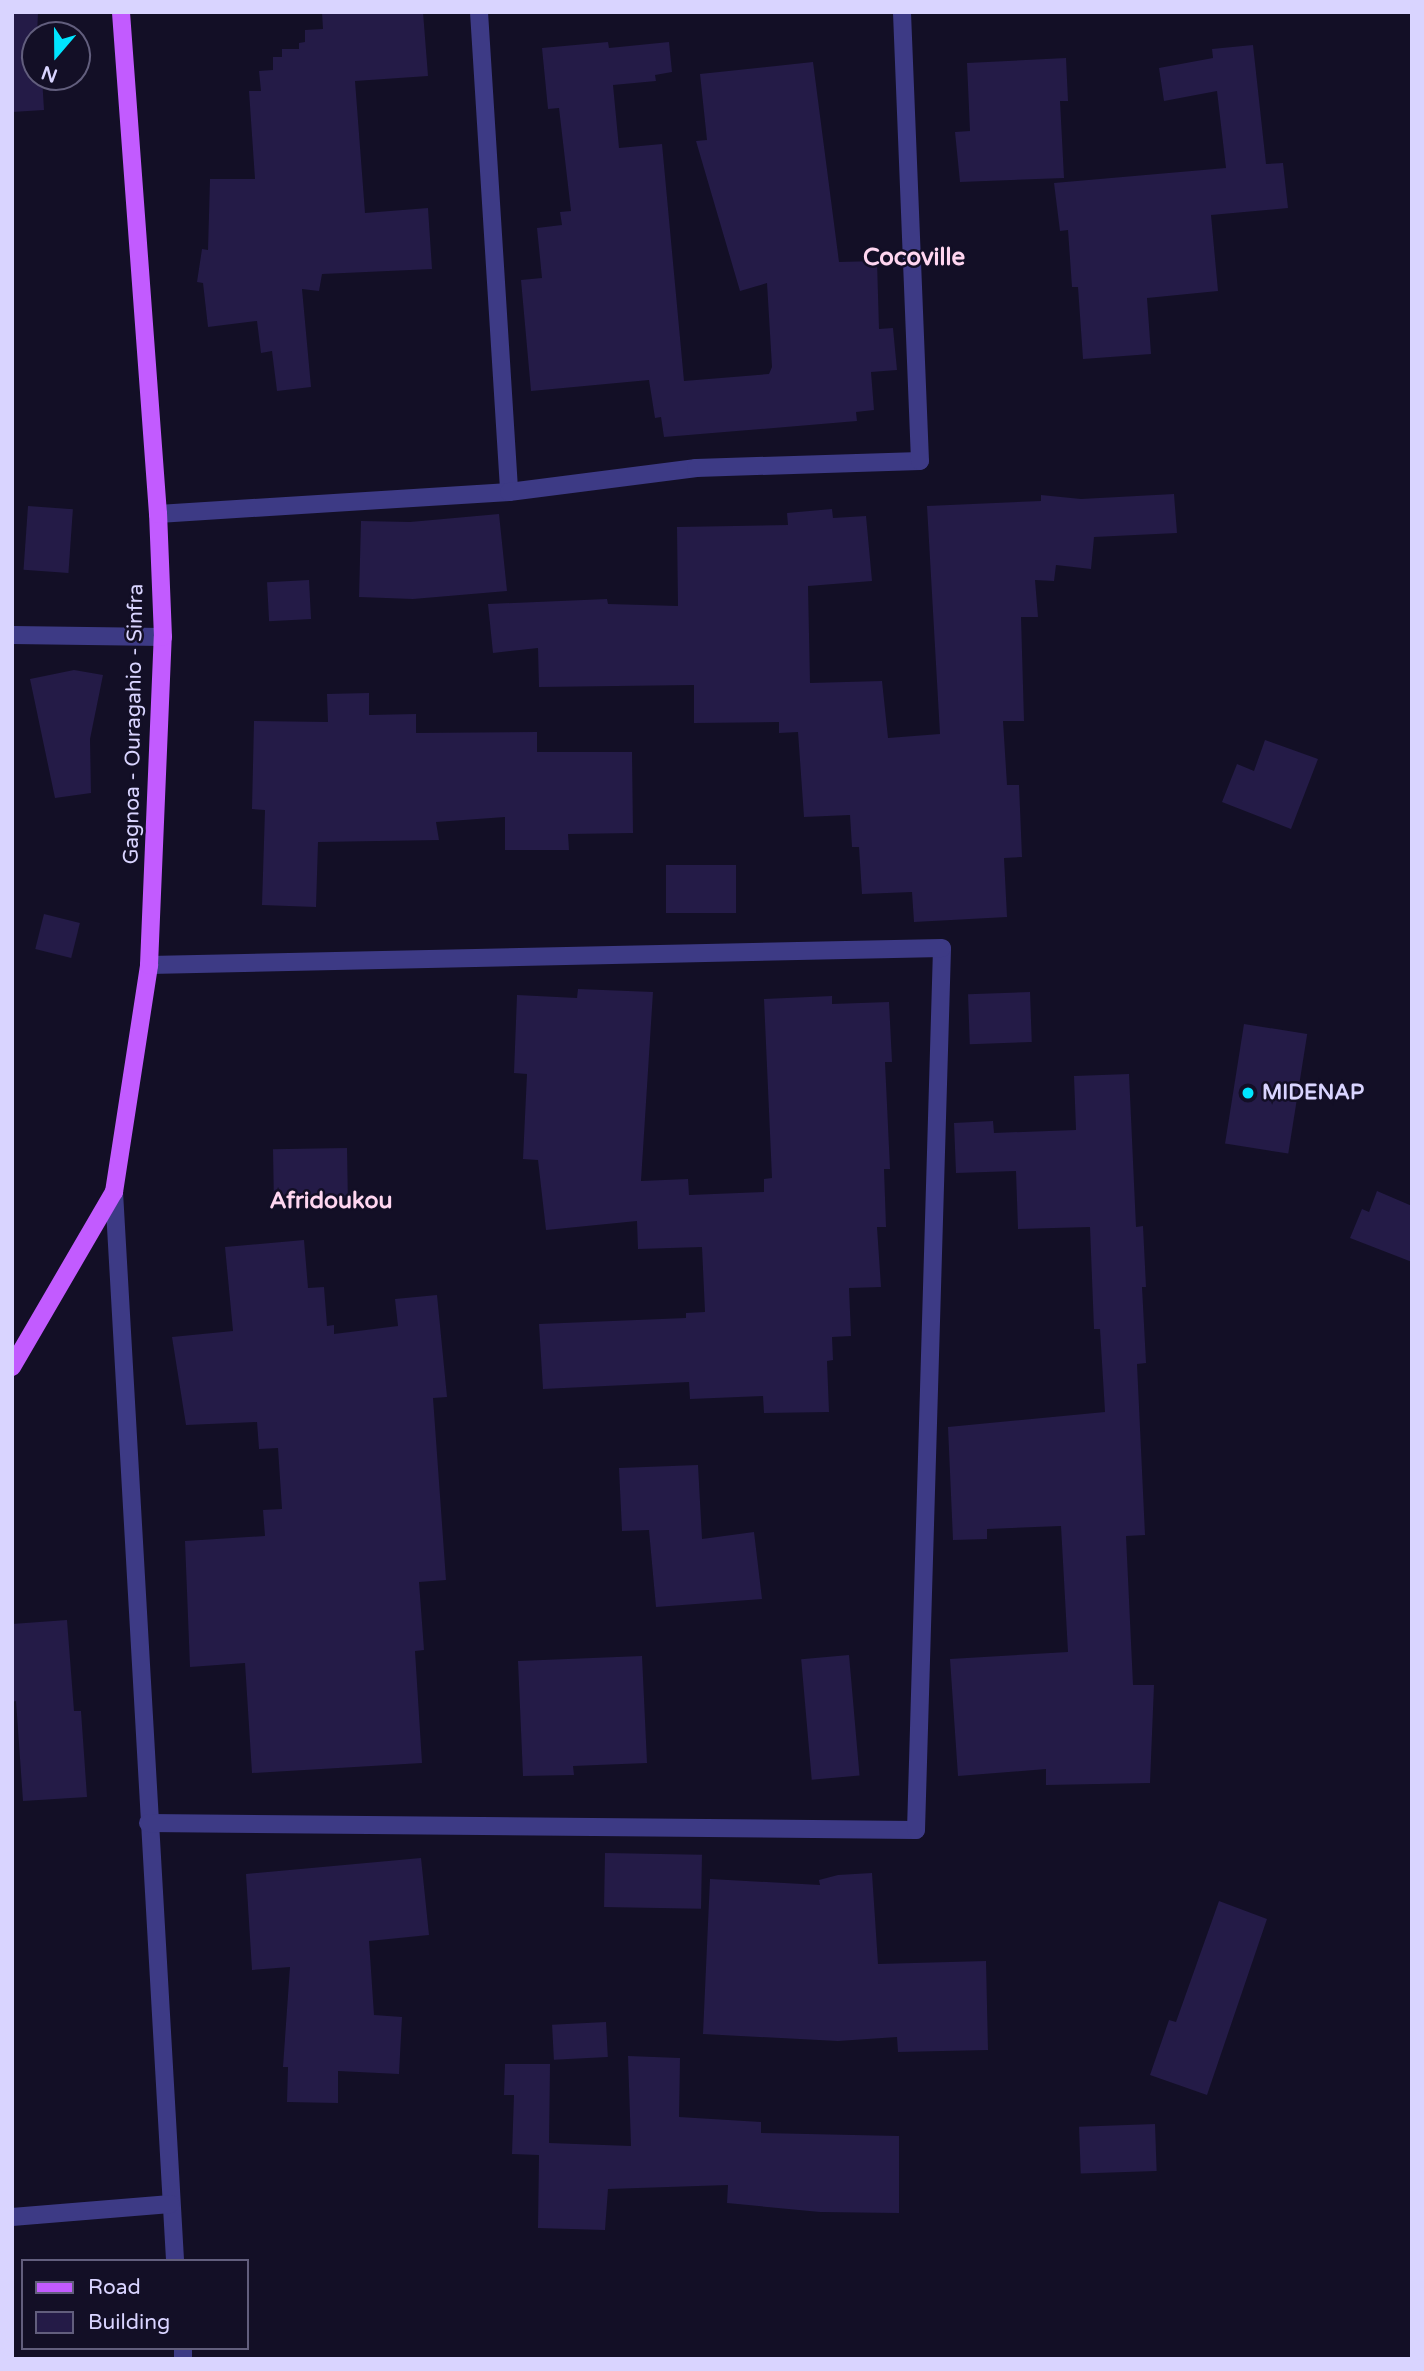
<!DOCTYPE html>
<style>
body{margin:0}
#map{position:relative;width:1424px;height:2371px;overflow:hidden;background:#130f26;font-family:"Varela Round",sans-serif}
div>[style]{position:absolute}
.building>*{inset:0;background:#241b47;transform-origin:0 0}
.minor>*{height:18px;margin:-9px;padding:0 9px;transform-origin:9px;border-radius:9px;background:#3d3a85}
.major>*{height:18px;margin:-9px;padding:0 9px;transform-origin:9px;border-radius:9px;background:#c25bff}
.dots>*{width:19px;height:19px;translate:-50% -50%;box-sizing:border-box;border:4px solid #130f26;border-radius:50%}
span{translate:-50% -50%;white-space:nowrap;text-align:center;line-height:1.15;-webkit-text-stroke:5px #130f26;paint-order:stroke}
.street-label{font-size:21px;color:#d9d4ff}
.poi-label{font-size:21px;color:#d9d4ff;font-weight:700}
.left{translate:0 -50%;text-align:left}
.neighbourhood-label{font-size:23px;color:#ffd6f0;font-weight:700}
.quarter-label{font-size:24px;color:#ffd6f0;font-weight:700}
.frame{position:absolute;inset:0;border:14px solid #d9d4ff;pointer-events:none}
.legend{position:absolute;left:21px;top:2259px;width:228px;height:91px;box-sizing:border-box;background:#130f26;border:2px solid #625e7d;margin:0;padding:9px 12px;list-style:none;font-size:21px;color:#d9d4ff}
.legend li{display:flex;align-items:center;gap:14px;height:35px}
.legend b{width:35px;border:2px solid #625e7d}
.north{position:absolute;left:21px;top:21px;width:70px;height:70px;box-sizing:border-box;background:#130f26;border:2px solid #625e7d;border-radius:50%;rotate:200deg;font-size:19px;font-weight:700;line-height:28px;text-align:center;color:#d9d4ff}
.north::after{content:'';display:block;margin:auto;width:24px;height:32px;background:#00e5ff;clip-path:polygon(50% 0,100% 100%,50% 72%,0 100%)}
</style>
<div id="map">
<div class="building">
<div style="clip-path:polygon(322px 12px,423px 12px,428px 76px,355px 81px,365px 213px,428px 208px,432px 269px,322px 274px,319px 291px,302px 289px,311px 387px,277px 391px,272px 351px,261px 353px,257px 321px,208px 327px,203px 283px,197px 282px,202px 249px,208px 250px,210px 179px,255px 179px,249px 91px,261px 91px,259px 71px,273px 70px,273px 57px,282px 57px,282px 49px,299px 49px,299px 43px,305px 42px,305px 30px,323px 29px)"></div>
<div style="clip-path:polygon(12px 13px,38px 13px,35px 77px,42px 77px,44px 110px,12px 112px)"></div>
<div style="clip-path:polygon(608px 42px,609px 48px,669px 42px,672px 72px,655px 75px,656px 81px,613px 85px,619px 148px,662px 144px,684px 381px,769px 374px,772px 367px,767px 283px,740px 291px,696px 141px,707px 140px,700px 74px,813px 62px,839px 262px,877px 261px,879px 329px,893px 328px,897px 370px,871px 372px,874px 410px,856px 412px,857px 421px,664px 437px,661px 417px,655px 418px,649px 380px,531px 391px,521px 280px,542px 278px,537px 228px,562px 225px,560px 212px,571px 211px,559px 108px,548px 109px,542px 48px)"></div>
<div style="clip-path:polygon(1253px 45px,1266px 164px,1283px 163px,1288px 208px,1211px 215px,1218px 291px,1147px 298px,1151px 354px,1083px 359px,1078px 287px,1072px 287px,1068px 230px,1060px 231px,1054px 183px,1226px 168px,1217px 91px,1164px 101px,1159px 68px,1213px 58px,1212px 49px)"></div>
<div style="clip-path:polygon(1066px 58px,1068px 101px,1060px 101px,1064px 178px,960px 182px,955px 132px,970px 131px,967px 63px)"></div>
<div style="clip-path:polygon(1174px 494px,1177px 533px,1094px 537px,1091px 569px,1056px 565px,1054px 581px,1035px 580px,1038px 617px,1021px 617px,1024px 721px,1003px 721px,1007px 785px,1019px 785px,1022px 857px,1004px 858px,1007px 917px,914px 922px,912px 892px,862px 894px,859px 847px,852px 847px,850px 815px,804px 817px,798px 732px,779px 733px,779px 722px,694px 723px,694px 685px,539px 687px,538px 648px,493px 653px,488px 604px,607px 599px,608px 604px,678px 606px,677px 527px,788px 525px,787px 513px,832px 509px,833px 518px,866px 516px,872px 581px,808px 586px,810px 683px,882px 681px,888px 738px,940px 734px,927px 506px,1041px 501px,1041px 495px,1081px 499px)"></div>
<div style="left:28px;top:506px;width:45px;height:64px;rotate:4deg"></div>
<div style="clip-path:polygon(499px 514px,507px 591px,413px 599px,359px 597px,361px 521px,410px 522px)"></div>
<div style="left:309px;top:580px;width:39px;height:42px;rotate:87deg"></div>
<div style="clip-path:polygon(74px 670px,103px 675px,90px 739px,91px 793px,55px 798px,30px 679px)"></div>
<div style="clip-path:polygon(369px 693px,369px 715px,416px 714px,416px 733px,537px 732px,537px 752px,632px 752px,633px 833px,568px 834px,569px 850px,505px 850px,505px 817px,436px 822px,439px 840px,318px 842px,316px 907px,262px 905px,265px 810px,252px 809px,254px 721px,328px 722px,327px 694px)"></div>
<div style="clip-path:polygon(1265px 740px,1318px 759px,1291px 829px,1222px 802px,1237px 764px,1254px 771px)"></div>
<div style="left:666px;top:865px;width:70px;height:48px"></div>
<div style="left:44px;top:914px;width:37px;height:36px;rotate:14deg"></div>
<div style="clip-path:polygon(578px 989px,653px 992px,641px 1181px,688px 1179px,689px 1195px,764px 1192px,764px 1179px,772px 1178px,764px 999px,832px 996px,832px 1004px,889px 1002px,892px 1062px,885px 1062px,890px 1169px,884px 1169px,886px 1227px,877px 1227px,881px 1287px,849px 1288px,851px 1336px,832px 1337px,833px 1360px,827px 1361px,829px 1412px,764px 1413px,763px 1396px,690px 1399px,689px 1382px,543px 1389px,539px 1324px,686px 1318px,686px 1313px,705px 1312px,702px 1247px,638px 1249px,637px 1221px,546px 1230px,538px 1160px,523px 1159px,527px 1074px,514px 1073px,517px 995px,577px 998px)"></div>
<div style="left:1030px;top:992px;width:50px;height:62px;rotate:88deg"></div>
<div style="left:1244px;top:1024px;width:64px;height:121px;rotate:9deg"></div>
<div style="clip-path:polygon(1129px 1074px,1136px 1227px,1143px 1226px,1146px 1287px,1142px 1287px,1146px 1363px,1137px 1364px,1145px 1535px,1126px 1536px,1133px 1685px,1154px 1685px,1150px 1783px,1046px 1785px,1046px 1769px,958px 1776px,950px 1659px,1068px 1652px,1061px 1526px,987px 1529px,987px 1539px,953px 1540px,948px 1427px,1105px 1412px,1100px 1329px,1094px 1329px,1090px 1227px,1018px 1229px,1016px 1171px,956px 1173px,954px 1123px,993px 1121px,994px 1133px,1076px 1130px,1074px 1076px)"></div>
<div style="left:347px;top:1148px;width:50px;height:74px;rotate:89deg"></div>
<div style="clip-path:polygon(1377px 1191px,1412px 1206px,1412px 1262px,1350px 1238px,1362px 1209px,1369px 1212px)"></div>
<div style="clip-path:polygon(304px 1240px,308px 1288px,324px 1287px,327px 1326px,334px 1325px,334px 1334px,398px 1326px,395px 1299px,437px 1295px,447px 1397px,433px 1398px,446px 1580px,419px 1582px,424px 1650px,415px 1651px,422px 1763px,252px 1773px,245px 1663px,190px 1667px,185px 1541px,265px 1536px,263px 1510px,282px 1509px,278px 1448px,259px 1449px,257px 1422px,186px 1425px,172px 1337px,233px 1331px,225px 1247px)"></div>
<div style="clip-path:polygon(698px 1465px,702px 1539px,754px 1532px,762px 1599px,656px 1607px,649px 1530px,622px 1531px,619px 1468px)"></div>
<div style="clip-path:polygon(67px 1620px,74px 1711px,81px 1711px,87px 1797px,23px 1801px,16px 1701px,12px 1702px,12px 1624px)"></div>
<div style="left:849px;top:1655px;width:121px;height:48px;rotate:85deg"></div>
<div style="clip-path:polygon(642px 1656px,647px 1763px,573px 1766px,574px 1775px,523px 1776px,518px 1661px)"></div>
<div style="left:605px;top:1853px;width:97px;height:54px;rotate:1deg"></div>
<div style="clip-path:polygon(421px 1858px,429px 1935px,369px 1941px,374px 2015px,402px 2017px,399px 2074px,338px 2071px,338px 2103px,287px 2102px,288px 2067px,283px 2067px,290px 1967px,252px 1970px,246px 1874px)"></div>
<div style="clip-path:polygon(872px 1873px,878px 1964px,986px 1961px,988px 2050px,898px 2052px,897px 2037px,838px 2041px,703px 2034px,710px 1879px,820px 1885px,819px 1880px,838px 1875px)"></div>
<div style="clip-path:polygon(1219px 1901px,1267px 1919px,1207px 2095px,1150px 2075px,1169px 2020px,1176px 2022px)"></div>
<div style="left:606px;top:2022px;width:35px;height:54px;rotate:87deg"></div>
<div style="clip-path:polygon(628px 2056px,680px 2058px,679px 2117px,761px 2122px,761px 2133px,899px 2136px,899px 2213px,820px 2212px,727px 2203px,728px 2185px,608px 2189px,605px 2230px,538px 2228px,539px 2155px,512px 2154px,514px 2095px,504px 2095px,505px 2064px,550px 2064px,549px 2143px,631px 2146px)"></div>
<div style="left:1155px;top:2124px;width:47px;height:76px;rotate:88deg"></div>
</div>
<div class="minor">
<div style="left:479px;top:12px;width:481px;rotate:86.4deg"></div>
<div style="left:158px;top:514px;width:352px;rotate:-3.6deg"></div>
<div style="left:509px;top:492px;width:189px;rotate:-7.3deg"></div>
<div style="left:696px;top:468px;width:224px;rotate:-1.8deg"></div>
<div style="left:920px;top:461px;width:449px;rotate:-92.3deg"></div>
<div style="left:12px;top:635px;width:151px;rotate:0.8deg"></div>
<div style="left:114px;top:1192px;width:1071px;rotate:86.73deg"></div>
<div style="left:148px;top:1823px;width:768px;rotate:0.52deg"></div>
<div style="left:916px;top:1830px;width:882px;rotate:-88.31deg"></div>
<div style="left:942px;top:948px;width:793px;rotate:178.77deg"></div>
<div style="left:12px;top:2217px;width:159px;rotate:-4.7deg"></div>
<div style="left:183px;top:2348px;width:11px;rotate:90deg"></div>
</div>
<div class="major">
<div style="left:12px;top:1367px;width:203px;rotate:-59.8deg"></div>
<div style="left:114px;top:1192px;width:230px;rotate:-81.2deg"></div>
<div style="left:149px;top:965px;width:328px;rotate:-87.6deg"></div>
<div style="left:163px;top:637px;width:123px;rotate:-92.3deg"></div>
<div style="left:158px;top:514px;width:503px;rotate:-94.22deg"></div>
</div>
<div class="dots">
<div style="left:1248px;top:1093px;background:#00e5ff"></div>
</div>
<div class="street-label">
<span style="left:134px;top:724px;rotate:-89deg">Gagnoa - Ouragahio - Sinfra</span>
</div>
<div class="poi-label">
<span class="left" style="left:1262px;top:1093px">MIDENAP</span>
</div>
<div class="neighbourhood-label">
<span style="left:331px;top:1201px">Afridoukou</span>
</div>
<div class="quarter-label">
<span style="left:914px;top:258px">Cocoville</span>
</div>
<div class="frame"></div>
<ul class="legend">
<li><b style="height:9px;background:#c25bff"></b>Road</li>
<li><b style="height:19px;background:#241b47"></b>Building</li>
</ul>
<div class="north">N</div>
</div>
